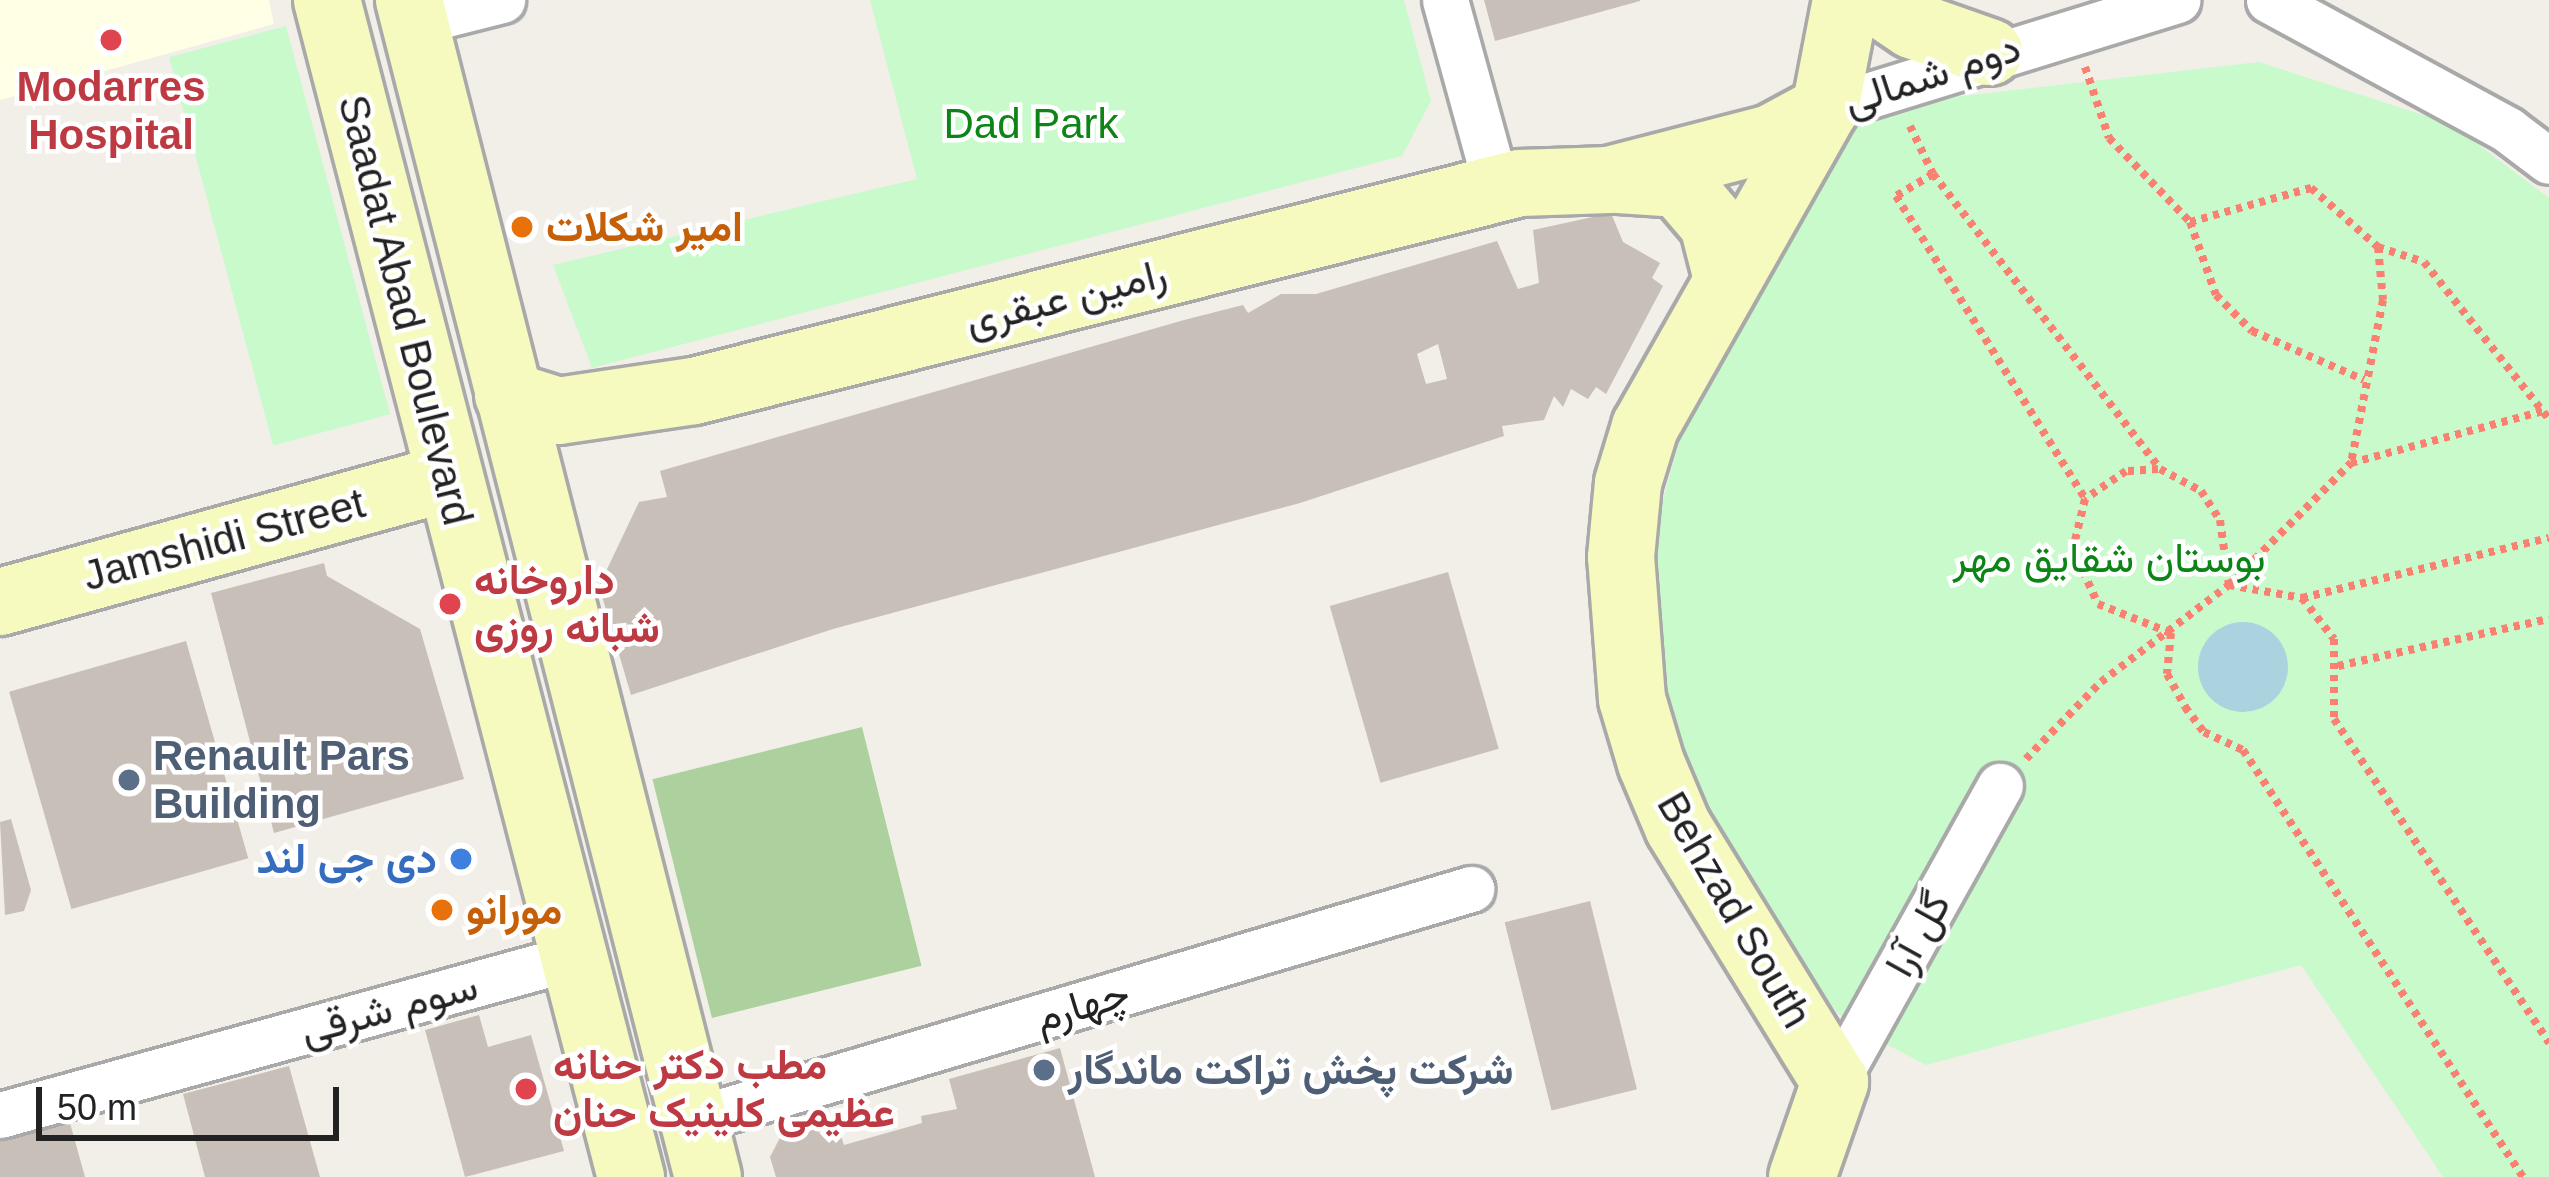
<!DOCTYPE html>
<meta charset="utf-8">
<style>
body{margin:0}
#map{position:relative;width:2549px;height:1177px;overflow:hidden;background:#f2efe9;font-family:Helvetica,Vazirmatn,sans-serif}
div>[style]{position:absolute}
.education>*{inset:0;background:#ffffe5}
.forest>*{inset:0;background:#add19e;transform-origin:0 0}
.park>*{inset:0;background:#c8facc;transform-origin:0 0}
.water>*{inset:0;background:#aad3df}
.round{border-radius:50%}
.building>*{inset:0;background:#c7bfb8;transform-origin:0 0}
.path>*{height:8px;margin-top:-4px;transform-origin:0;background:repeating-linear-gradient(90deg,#fa8072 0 6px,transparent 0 12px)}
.roads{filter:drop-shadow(3px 0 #a9a9a9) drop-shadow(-3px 0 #a9a9a9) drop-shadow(0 3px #a9a9a9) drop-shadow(0 -3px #a9a9a9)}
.street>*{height:45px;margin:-22.5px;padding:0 22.5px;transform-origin:22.5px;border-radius:22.5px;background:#fff}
.secondary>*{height:66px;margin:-33px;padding:0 33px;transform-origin:33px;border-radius:33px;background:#f7fabf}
.dots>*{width:33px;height:33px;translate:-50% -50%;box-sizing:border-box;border:6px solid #fff;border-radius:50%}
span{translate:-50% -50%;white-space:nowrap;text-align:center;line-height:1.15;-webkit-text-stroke:9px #fff;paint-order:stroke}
.street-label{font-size:42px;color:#222}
.health-label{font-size:42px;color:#be3a42;font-weight:700}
.left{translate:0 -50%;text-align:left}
.park-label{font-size:42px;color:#0c8416}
.food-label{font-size:42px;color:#c56008;font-weight:700}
.service-label{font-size:42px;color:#4e5e75;font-weight:700}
.shop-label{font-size:42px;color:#366cbe;font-weight:700}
.right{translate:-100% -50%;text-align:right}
.scale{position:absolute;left:36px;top:1087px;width:303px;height:54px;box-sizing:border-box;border:6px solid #222;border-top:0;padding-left:15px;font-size:36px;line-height:42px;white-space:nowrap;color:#222;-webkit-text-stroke:9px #fff;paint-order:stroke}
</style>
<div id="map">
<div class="education">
<div style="clip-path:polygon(0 0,269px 0,274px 24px,0 100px)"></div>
</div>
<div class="forest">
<div style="left:862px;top:727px;width:246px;height:216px;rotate:76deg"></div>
</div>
<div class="park">
<div style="clip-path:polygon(870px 0,1404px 0,1431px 101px,1402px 156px,592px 368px,553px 265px,917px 179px)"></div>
<div style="left:286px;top:26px;width:402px;height:121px;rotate:75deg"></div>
<div style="clip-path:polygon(2259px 62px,2451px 124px,2549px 198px,2549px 1177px,2443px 1177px,2301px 965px,1926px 1065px,1848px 1024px,1791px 961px,1707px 826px,1659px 685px,1651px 604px,1660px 510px,1683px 428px,1867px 107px)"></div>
</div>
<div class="water">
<div class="round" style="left:2198px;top:622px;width:90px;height:90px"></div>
</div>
<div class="building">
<div style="clip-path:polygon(1484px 0,1640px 0,1640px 1px,1495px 41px)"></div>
<div style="clip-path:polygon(evenodd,1611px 213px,1623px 242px,1660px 263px,1652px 278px,1663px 286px,1606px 394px,1596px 387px,1588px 399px,1571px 389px,1563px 407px,1554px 396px,1544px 420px,1502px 426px,1504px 436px,1300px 503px,833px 629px,631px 695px,599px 586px,639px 502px,667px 497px,660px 471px,1184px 320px,1243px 305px,1248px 313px,1281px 294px,1316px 294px,1497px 241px,1518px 289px,1539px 283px,1533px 230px,1611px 213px,1438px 344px,1447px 379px,1426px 384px,1417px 354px,1438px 344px)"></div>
<div style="clip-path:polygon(324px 563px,327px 576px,420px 629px,464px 779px,274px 833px,211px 593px)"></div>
<div style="left:1448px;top:572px;width:184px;height:123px;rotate:74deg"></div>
<div style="left:186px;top:641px;width:226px;height:184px;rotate:74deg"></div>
<div style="clip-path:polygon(11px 819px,31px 890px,24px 911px,5px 915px,0 822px)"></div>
<div style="left:1590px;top:901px;width:194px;height:88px;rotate:76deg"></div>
<div style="clip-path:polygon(479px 1015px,488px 1047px,531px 1035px,564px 1151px,465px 1177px,425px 1030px)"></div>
<div style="clip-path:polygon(1060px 1048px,1095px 1177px,776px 1177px,770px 1157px,784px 1130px,822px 1118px,825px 1129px,838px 1127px,844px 1145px,922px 1123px,921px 1116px,957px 1109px,949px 1079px)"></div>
<div style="clip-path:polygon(289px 1066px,320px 1177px,205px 1177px,183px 1094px)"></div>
<div style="clip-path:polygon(70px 1123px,85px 1177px,0 1177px,0 1138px)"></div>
</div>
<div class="path">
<div style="left:2085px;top:67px;width:75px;rotate:71.3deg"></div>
<div style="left:2109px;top:138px;width:117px;rotate:46deg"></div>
<div style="left:2190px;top:222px;width:77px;rotate:70.4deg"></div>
<div style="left:2216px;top:295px;width:51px;rotate:45deg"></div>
<div style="left:2252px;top:331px;width:122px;rotate:23.6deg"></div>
<div style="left:1910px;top:126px;width:53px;rotate:64.4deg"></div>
<div style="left:1933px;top:174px;width:372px;rotate:52.4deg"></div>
<div style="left:2160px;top:469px;width:47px;rotate:28.2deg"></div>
<div style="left:2201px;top:491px;width:35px;rotate:57deg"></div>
<div style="left:2220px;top:520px;width:66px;rotate:82.1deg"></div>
<div style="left:2229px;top:585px;width:74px;rotate:10.1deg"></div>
<div style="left:2302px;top:598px;width:52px;rotate:52deg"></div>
<div style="left:2334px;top:639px;width:80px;rotate:90deg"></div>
<div style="left:2334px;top:719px;width:389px;rotate:56.4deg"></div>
<div style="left:1933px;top:174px;width:43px;rotate:149.3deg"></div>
<div style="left:1896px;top:196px;width:357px;rotate:58deg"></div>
<div style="left:2190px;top:222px;width:126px;rotate:-15.7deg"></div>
<div style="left:2311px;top:188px;width:89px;rotate:41.4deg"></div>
<div style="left:2378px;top:247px;width:53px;rotate:84.6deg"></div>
<div style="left:2383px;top:300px;width:166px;rotate:101.1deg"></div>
<div style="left:2378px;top:247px;width:48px;rotate:18.1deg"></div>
<div style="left:2424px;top:262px;width:201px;rotate:51.5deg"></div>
<div style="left:2158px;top:469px;width:32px;rotate:176deg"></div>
<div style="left:2126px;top:471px;width:50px;rotate:145.7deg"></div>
<div style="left:2085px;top:499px;width:51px;rotate:103.5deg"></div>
<div style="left:2073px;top:549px;width:60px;rotate:65.6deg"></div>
<div style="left:2098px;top:604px;width:79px;rotate:21.7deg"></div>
<div style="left:2171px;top:633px;width:41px;rotate:95.6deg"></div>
<div style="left:2167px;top:674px;width:38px;rotate:61deg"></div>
<div style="left:2185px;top:707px;width:31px;rotate:53deg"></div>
<div style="left:2204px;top:732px;width:43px;rotate:24.8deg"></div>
<div style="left:2243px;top:750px;width:511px;rotate:56.75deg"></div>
<div style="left:2302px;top:598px;width:254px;rotate:-13.7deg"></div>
<div style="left:2338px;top:666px;width:216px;rotate:-12.6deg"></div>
<div style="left:2026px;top:759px;width:107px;rotate:-45.8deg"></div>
<div style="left:2101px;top:682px;width:161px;rotate:-37.2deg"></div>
<div style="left:2229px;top:585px;width:173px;rotate:-45deg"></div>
<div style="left:2351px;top:463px;width:203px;rotate:-15.1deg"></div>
</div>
<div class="roads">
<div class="street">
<div style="left:1445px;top:0;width:196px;rotate:74.6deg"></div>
<div style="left:2269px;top:0;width:272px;rotate:28.5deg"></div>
<div style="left:2508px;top:130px;width:51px;rotate:37.1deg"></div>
<div style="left:415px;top:22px;width:90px;rotate:-14.2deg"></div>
<div style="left:1825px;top:109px;width:369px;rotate:-17.2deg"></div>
<div style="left:1835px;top:1082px;width:339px;rotate:-60.9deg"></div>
<div style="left:0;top:1115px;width:591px;rotate:-15.4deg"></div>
<div style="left:693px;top:1120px;width:812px;rotate:-16.54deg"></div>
</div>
<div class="secondary">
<div style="left:327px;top:0;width:1216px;rotate:75.52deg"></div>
<div style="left:409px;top:0;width:1214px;rotate:75.75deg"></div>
<div style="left:1875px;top:0;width:45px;rotate:34deg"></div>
<div style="left:1912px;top:25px;width:82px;rotate:19.3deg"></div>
<div style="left:1619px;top:180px;width:60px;rotate:3.8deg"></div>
<div style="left:1679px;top:184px;width:52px;rotate:49.6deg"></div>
<div style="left:1713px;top:224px;width:53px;rotate:75.7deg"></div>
<div style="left:508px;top:395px;width:52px;rotate:17.7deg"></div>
<div style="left:558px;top:411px;width:137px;rotate:-8.4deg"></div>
<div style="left:694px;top:391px;width:852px;rotate:-14.13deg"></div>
<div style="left:1520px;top:183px;width:89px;rotate:-1.9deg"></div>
<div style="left:1609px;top:180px;width:167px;rotate:-14.5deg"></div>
<div style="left:1771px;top:138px;width:61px;rotate:-28.2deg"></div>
<div style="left:0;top:602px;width:465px;rotate:-15.5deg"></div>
<div style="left:1802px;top:1177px;width:101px;rotate:-70.8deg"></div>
<div style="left:1835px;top:1082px;width:299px;rotate:-121.6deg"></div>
<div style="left:1678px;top:827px;width:69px;rotate:-112.9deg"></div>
<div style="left:1651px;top:763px;width:67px;rotate:-106.5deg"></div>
<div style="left:1632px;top:699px;width:142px;rotate:-94.4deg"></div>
<div style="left:1621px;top:557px;width:74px;rotate:-84.6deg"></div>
<div style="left:1628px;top:483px;width:59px;rotate:-73.1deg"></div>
<div style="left:1645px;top:427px;width:365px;rotate:-60.5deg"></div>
<div style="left:1825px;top:109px;width:111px;rotate:-79.1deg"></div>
</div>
</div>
<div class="dots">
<div style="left:111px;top:40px;background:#e0444e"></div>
<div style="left:522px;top:227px;background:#e8710a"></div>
<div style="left:450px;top:604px;background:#e0444e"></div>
<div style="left:129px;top:780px;background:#5c6f8a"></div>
<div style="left:461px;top:859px;background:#3f7fe0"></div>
<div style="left:442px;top:910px;background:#e8710a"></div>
<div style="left:1044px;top:1070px;background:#5c6f8a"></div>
<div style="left:526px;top:1089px;background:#e0444e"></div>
</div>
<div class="street-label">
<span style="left:1932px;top:74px;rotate:-18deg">دوم شمالی</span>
<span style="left:1066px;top:297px;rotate:-14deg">رامین عبقری</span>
<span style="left:405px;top:310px;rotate:76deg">Saadat Abad Boulevard</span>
<span style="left:224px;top:540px;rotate:-15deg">Jamshidi Street</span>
<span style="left:1734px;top:910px;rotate:60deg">Behzad South</span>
<span style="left:1918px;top:934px;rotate:-61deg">گل آرا</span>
<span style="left:1082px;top:1005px;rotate:-17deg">چهارم</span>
<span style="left:389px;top:1008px;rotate:-15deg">سوم شرقی</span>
</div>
<div class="health-label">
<span style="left:111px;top:111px">Modarres<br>Hospital</span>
<span class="left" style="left:474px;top:604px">داروخانه<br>شبانه روزی</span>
<span class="left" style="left:553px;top:1089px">مطب دکتر حنانه<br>عظیمی کلینیک حنان</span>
</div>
<div class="park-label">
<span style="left:1031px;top:124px">Dad Park</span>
<span style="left:2109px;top:558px">بوستان شقایق مهر</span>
</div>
<div class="food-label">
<span class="left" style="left:546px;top:227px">امیر شکلات</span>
<span class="left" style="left:466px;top:910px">مورانو</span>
</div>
<div class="service-label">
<span class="left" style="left:153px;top:780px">Renault Pars<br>Building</span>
<span class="left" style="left:1068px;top:1070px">شرکت پخش تراکت ماندگار</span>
</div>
<div class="shop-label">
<span class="right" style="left:437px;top:859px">دی جی لند</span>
</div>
<div class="scale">50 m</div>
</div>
